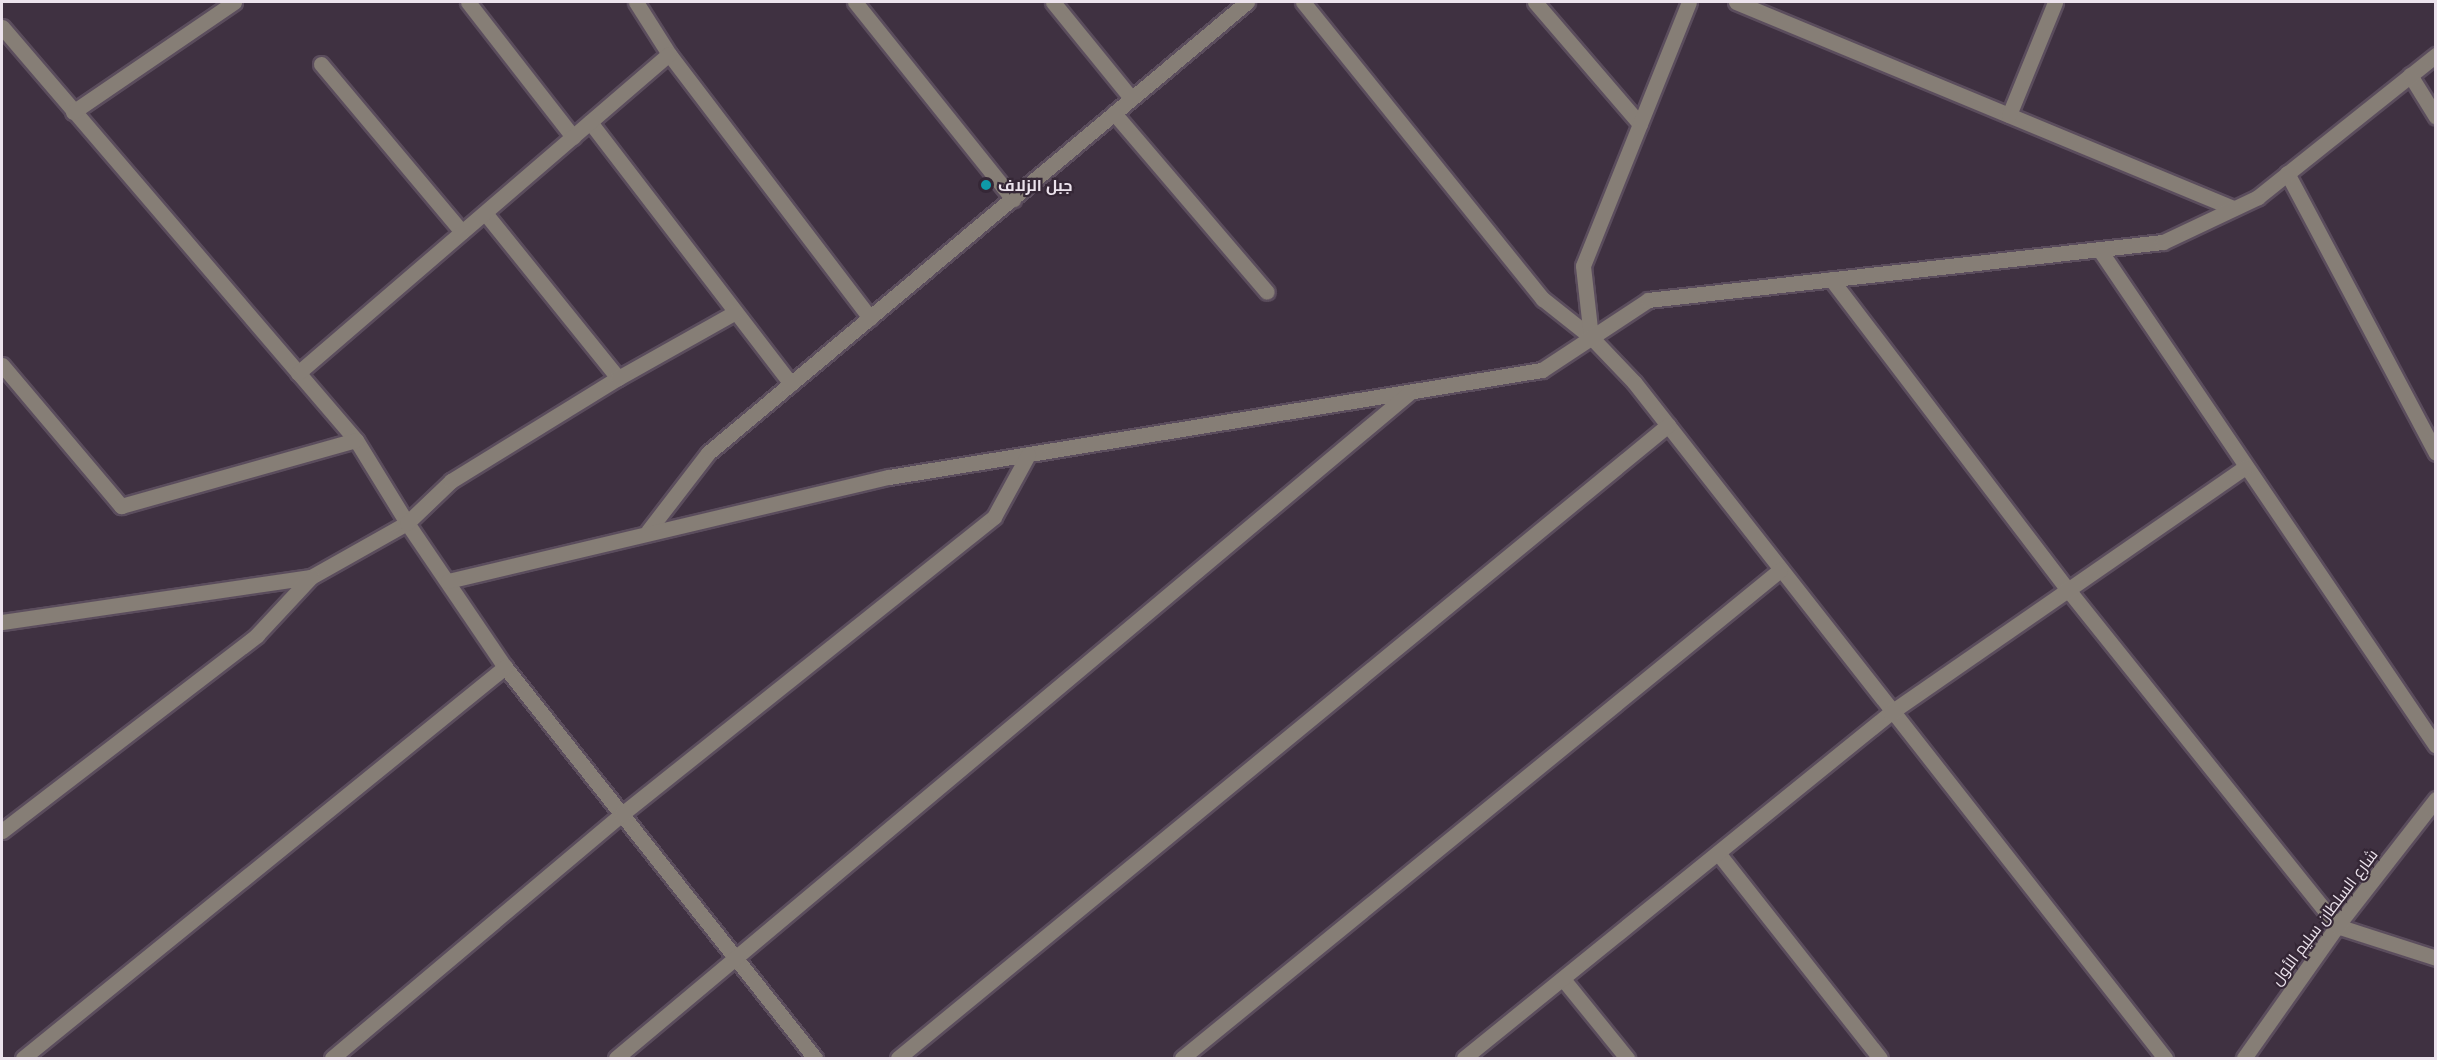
<!DOCTYPE html>
<meta charset="utf-8">
<style>
body{margin:0}
#map{position:relative;width:2437px;height:1060px;overflow:hidden;background:#3f3141;font-family:"Noto Serif",Cairo,serif}
div>[style]{position:absolute}
.roads{filter:drop-shadow(2px 0 #5b4d5d) drop-shadow(-2px 0 #5b4d5d) drop-shadow(0 2px #5b4d5d) drop-shadow(0 -2px #5b4d5d)}
.minor>*{height:15px;margin:-7.5px;padding:0 7.5px;transform-origin:7.5px;border-radius:7.5px;background:#867e76}
.dots>*{width:16px;height:16px;translate:-50% -50%;box-sizing:border-box;border:3px solid #352736;border-radius:50%}
span{translate:-50% -50%;white-space:nowrap;text-align:center;line-height:1.15;-webkit-text-stroke:4.5px #352736;paint-order:stroke}
.poi-label{font-size:16px;color:#ece3ed;font-weight:700}
.left{translate:0 -50%;text-align:left}
.street-label{font-size:16px;color:#ece3ed}
.frame{position:absolute;inset:0;border:3px solid #ece3ed;pointer-events:none}
</style>
<div id="map">
<div class="roads">
<div class="minor">
<div style="left:468px;top:2px;width:171px;rotate:52.1deg"></div>
<div style="left:636px;top:2px;width:62px;rotate:57.6deg"></div>
<div style="left:669px;top:54px;width:332px;rotate:52.7deg"></div>
<div style="left:855px;top:2px;width:253px;rotate:51.3deg"></div>
<div style="left:1053px;top:2px;width:124px;rotate:50.9deg"></div>
<div style="left:1303px;top:2px;width:382px;rotate:51.1deg"></div>
<div style="left:1543px;top:299px;width:61px;rotate:38.4deg"></div>
<div style="left:1535px;top:2px;width:161px;rotate:49.3deg"></div>
<div style="left:1689px;top:2px;width:284px;rotate:111.9deg"></div>
<div style="left:1583px;top:266px;width:71px;rotate:83.6deg"></div>
<div style="left:1591px;top:337px;width:62px;rotate:46.3deg"></div>
<div style="left:1634px;top:382px;width:860px;rotate:51.85deg"></div>
<div style="left:1736px;top:2px;width:538px;rotate:22.51deg"></div>
<div style="left:2px;top:27px;width:544px;rotate:49.4deg"></div>
<div style="left:356px;top:440px;width:97px;rotate:58.4deg"></div>
<div style="left:407px;top:523px;width:174px;rotate:55.8deg"></div>
<div style="left:505px;top:667px;width:499px;rotate:51.6deg"></div>
<div style="left:321px;top:64px;width:219px;rotate:50deg"></div>
<div style="left:2410px;top:75px;width:49px;rotate:58.2deg"></div>
<div style="left:73px;top:112px;width:195px;rotate:-34.3deg"></div>
<div style="left:1114px;top:113px;width:235px;rotate:49.5deg"></div>
<div style="left:2009px;top:115px;width:122px;rotate:-67.8deg"></div>
<div style="left:590px;top:122px;width:330px;rotate:52.5deg"></div>
<div style="left:2287px;top:173px;width:317px;rotate:62deg"></div>
<div style="left:485px;top:213px;width:212px;rotate:51.1deg"></div>
<div style="left:2099px;top:249px;width:600px;rotate:55.86deg"></div>
<div style="left:1831px;top:279px;width:392px;rotate:52.7deg"></div>
<div style="left:2069px;top:591px;width:429px;rotate:51.3deg"></div>
<div style="left:2337px;top:926px;width:104px;rotate:17.9deg"></div>
<div style="left:2px;top:365px;width:185px;rotate:49.8deg"></div>
<div style="left:121px;top:506px;width:244px;rotate:-15.7deg"></div>
<div style="left:298px;top:373px;width:489px;rotate:-40.7deg"></div>
<div style="left:648px;top:531px;width:98px;rotate:-52.4deg"></div>
<div style="left:708px;top:453px;width:703px;rotate:-39.92deg"></div>
<div style="left:448px;top:581px;width:453px;rotate:-13.3deg"></div>
<div style="left:889px;top:477px;width:662px;rotate:-9.31deg"></div>
<div style="left:1542px;top:370px;width:127px;rotate:-33.4deg"></div>
<div style="left:1648px;top:300px;width:518px;rotate:-6.43deg"></div>
<div style="left:2163px;top:242px;width:105px;rotate:-25.3deg"></div>
<div style="left:2258px;top:197px;width:228px;rotate:-38.6deg"></div>
<div style="left:2px;top:622px;width:312px;rotate:-8.3deg"></div>
<div style="left:311px;top:577px;width:110px;rotate:-29.4deg"></div>
<div style="left:407px;top:523px;width:61px;rotate:-43.7deg"></div>
<div style="left:451px;top:481px;width:196px;rotate:-31.7deg"></div>
<div style="left:618px;top:378px;width:133px;rotate:-29.3deg"></div>
<div style="left:2px;top:831px;width:322px;rotate:-37.5deg"></div>
<div style="left:257px;top:635px;width:79px;rotate:-47deg"></div>
<div style="left:1718px;top:853px;width:261px;rotate:51.7deg"></div>
<div style="left:1563px;top:979px;width:102px;rotate:51deg"></div>
<div style="left:23px;top:1058px;width:621px;rotate:-39.05deg"></div>
<div style="left:332px;top:1058px;width:379px;rotate:-40.1deg"></div>
<div style="left:622px;top:814px;width:476px;rotate:-38.6deg"></div>
<div style="left:994px;top:517px;width:71px;rotate:-61.3deg"></div>
<div style="left:616px;top:1058px;width:1035px;rotate:-39.98deg"></div>
<div style="left:898px;top:1058px;width:997px;rotate:-39.42deg"></div>
<div style="left:1182px;top:1058px;width:772px;rotate:-39.22deg"></div>
<div style="left:1464px;top:1058px;width:548px;rotate:-39deg"></div>
<div style="left:1890px;top:713px;width:431px;rotate:-34.7deg"></div>
<div style="left:2244px;top:1058px;width:161px;rotate:-54.8deg"></div>
<div style="left:2337px;top:926px;width:161px;rotate:-52.1deg"></div>
</div>
</div>
<div class="dots">
<div style="left:986px;top:185px;background:#0f9aa8"></div>
</div>
<div class="poi-label">
<span class="left" style="left:998px;top:185px">جبل الزلاف</span>
</div>
<div class="street-label">
<span style="left:2324px;top:917px;rotate:-53deg">شارع السلطان سليم الأول</span>
</div>
<div class="frame"></div>
</div>
